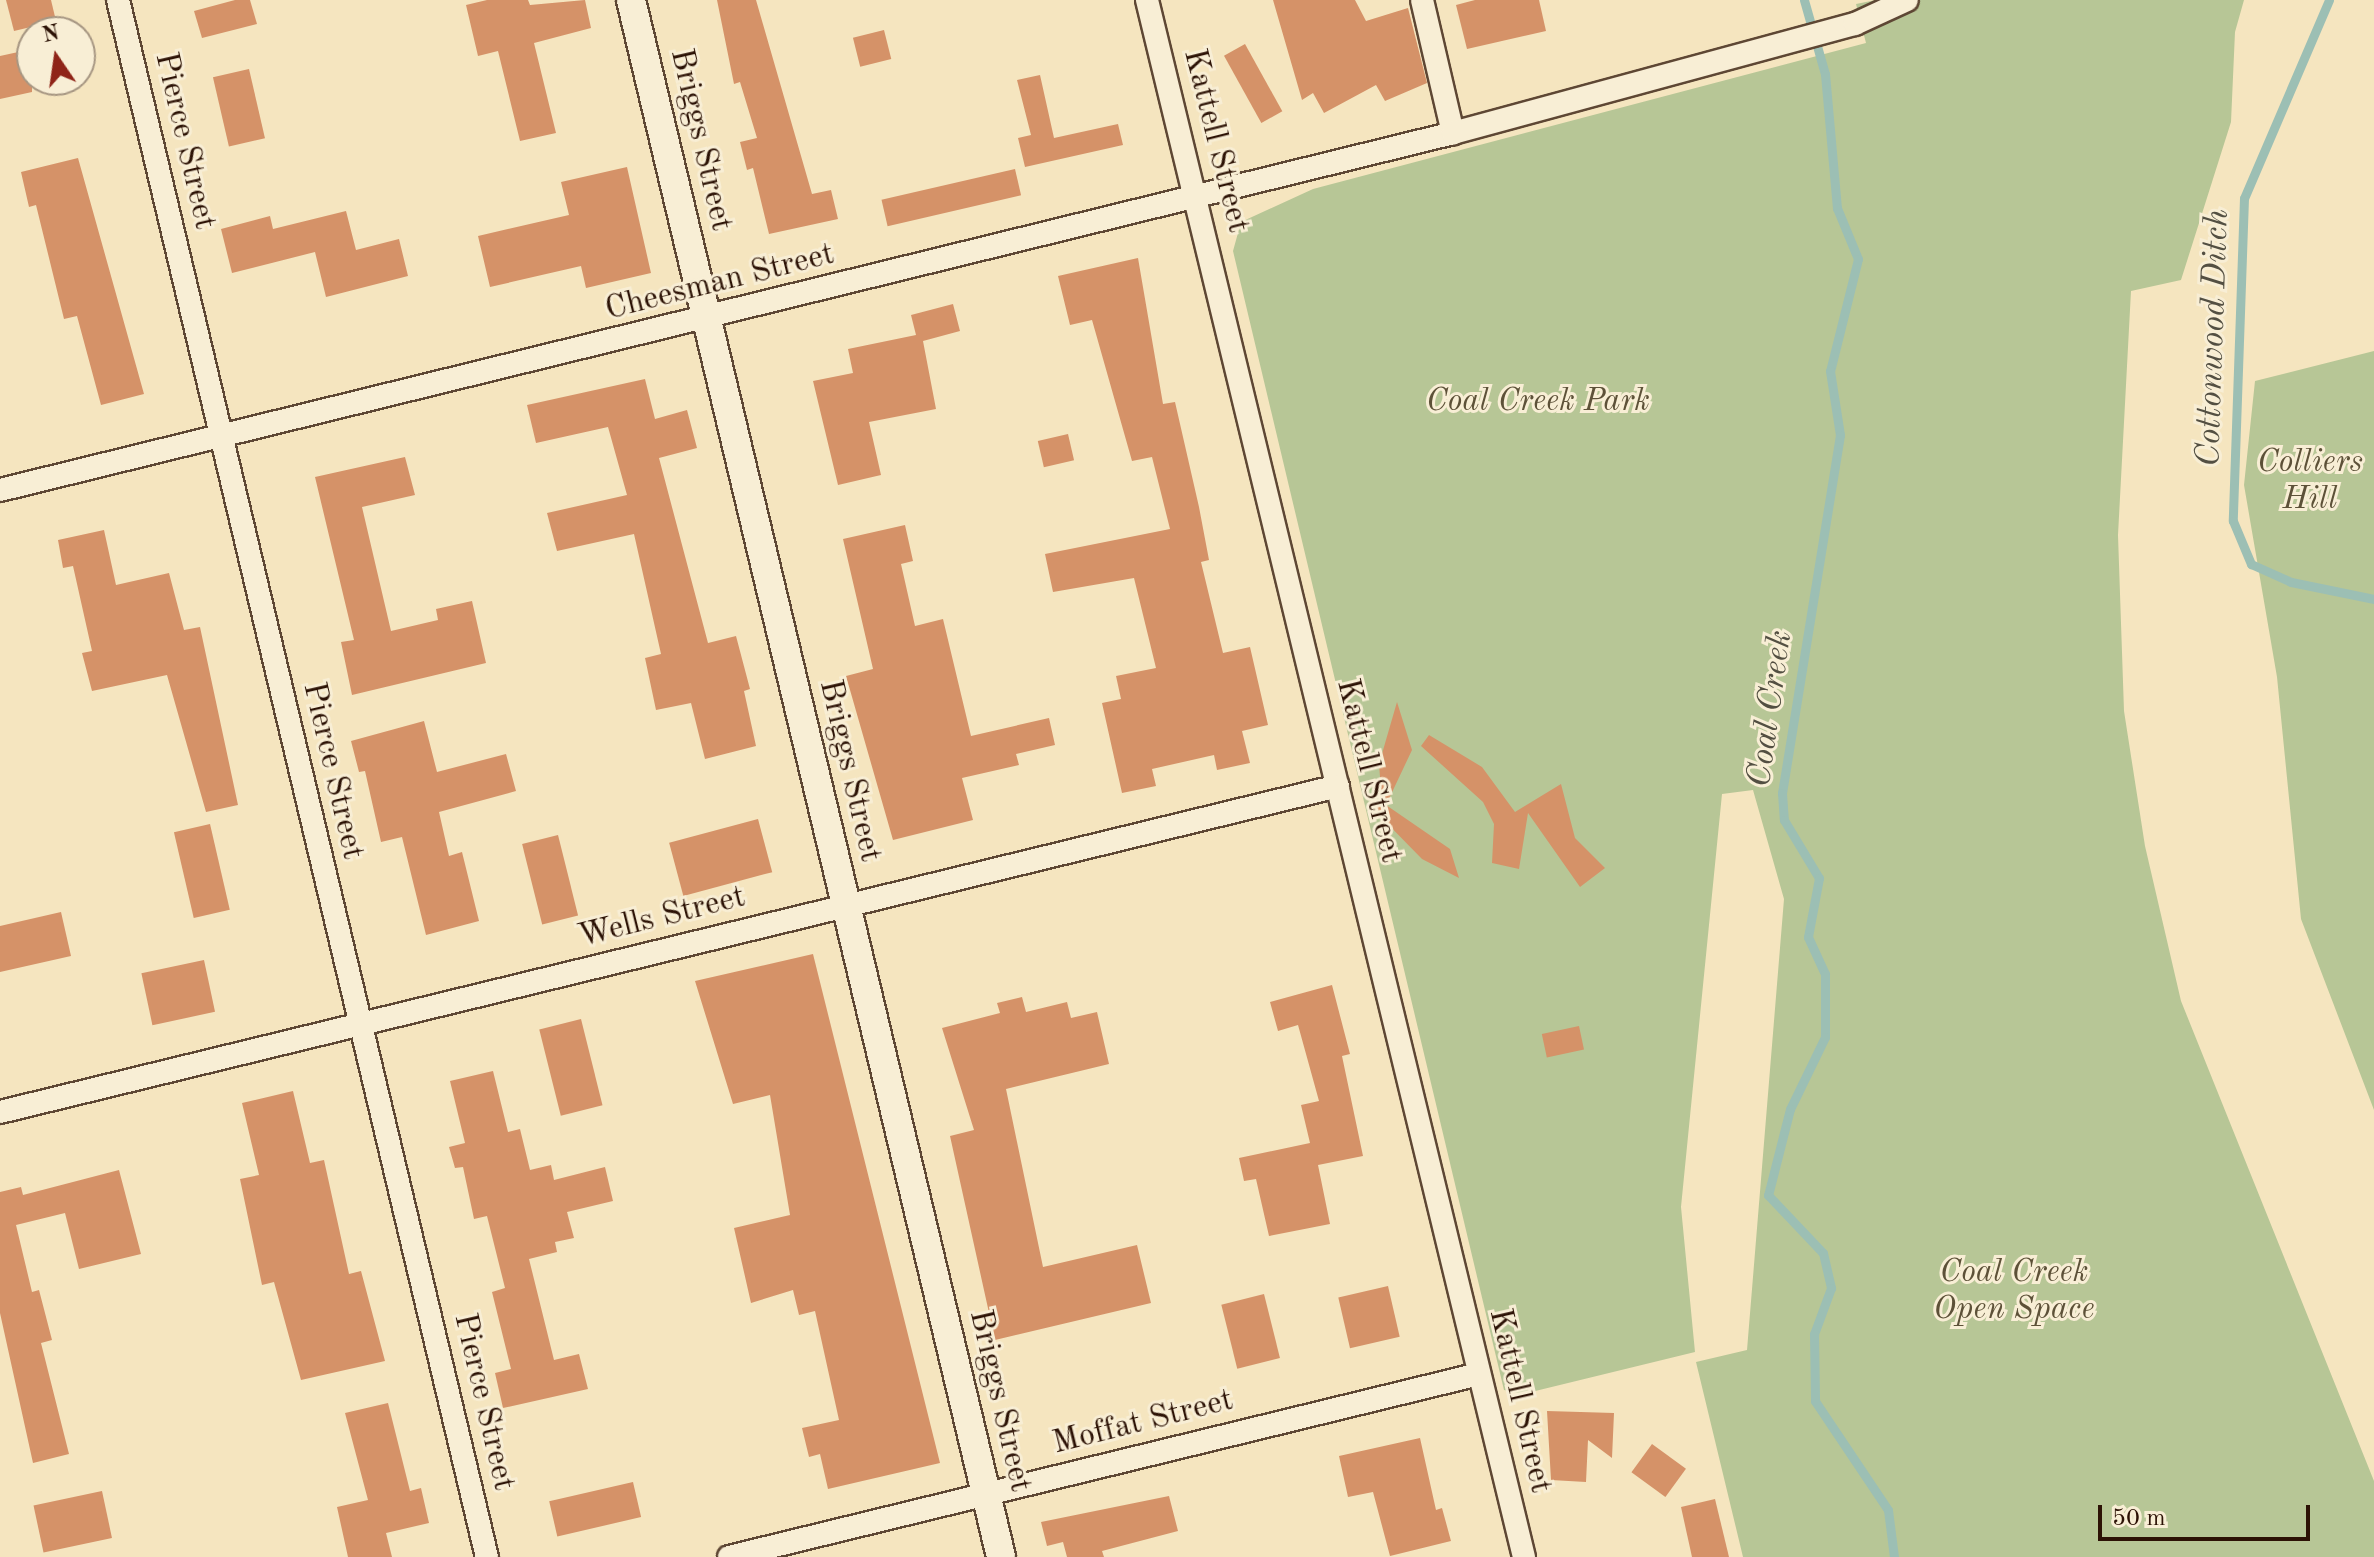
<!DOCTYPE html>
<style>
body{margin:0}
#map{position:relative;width:2374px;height:1557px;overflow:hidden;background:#f5e5bf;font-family:"Old Standard TT",serif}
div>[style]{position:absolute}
.green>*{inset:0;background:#b7c696}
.stream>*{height:9px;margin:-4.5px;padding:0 4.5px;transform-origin:4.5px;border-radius:4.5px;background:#9cbfb4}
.building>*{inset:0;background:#d59268;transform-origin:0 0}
.roads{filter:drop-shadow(2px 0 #5e4734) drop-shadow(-2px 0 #5e4734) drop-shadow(0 2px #5e4734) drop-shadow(0 -2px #5e4734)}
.minor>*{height:22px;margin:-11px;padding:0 11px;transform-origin:11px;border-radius:11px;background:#f8eed5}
.tertiary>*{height:28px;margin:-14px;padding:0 14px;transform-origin:14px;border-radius:14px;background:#f8eed5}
span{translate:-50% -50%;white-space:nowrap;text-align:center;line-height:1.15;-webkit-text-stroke:6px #f8eed5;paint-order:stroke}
.street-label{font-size:32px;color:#2c1205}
.park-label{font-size:32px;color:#5d5138;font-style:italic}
.water-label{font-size:34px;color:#534f42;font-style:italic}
.north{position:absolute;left:16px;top:16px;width:80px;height:80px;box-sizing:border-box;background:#f8eed5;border:2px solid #a69682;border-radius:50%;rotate:347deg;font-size:22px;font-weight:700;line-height:32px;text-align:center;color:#2c1205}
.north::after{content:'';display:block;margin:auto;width:28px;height:36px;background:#8f2418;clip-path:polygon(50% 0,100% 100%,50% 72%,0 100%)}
.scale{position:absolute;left:2098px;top:1505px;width:212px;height:36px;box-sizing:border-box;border:4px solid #2c1205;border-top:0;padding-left:10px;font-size:24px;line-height:28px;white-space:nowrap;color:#2c1205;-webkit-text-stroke:6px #f8eed5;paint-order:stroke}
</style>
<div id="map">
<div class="green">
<div style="clip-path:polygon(1876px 0,2244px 0,2235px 32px,2231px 122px,2181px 280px,2131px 291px,2118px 535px,2124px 711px,2145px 846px,2181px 1001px,2374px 1481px,2374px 1557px,1743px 1557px,1696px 1362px,1747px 1350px,1784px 899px,1753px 790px,1722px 794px,1681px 1207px,1695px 1352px,1523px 1394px,1504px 1390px,1233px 251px,1241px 222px,1313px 189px,1866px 43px,1856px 4px)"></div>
<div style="clip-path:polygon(2374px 351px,2374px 1110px,2301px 919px,2277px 677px,2244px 485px,2255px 381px)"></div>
</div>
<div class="stream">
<div style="left:1804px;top:0;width:77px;rotate:74.2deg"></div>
<div style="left:1825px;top:74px;width:135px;rotate:84.9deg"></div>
<div style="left:1837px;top:208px;width:55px;rotate:67.6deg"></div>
<div style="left:1858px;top:259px;width:115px;rotate:104deg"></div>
<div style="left:1830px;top:371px;width:65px;rotate:81.1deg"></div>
<div style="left:1840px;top:435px;width:363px;rotate:99.2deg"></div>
<div style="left:1782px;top:793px;width:27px;rotate:86deg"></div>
<div style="left:1784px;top:820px;width:68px;rotate:58.9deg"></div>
<div style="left:1819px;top:878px;width:60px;rotate:100.6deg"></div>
<div style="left:1808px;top:937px;width:41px;rotate:65.3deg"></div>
<div style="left:1825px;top:974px;width:63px;rotate:90deg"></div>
<div style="left:1825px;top:1037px;width:80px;rotate:115.9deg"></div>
<div style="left:1790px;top:1109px;width:89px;rotate:104.3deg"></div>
<div style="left:1768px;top:1195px;width:80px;rotate:46.5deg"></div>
<div style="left:1823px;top:1253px;width:36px;rotate:77deg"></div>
<div style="left:1831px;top:1288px;width:49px;rotate:110.3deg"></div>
<div style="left:1814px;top:1334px;width:67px;rotate:89.1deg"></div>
<div style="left:1815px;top:1401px;width:131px;rotate:56.2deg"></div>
<div style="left:1888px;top:1510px;width:47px;rotate:82.7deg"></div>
<div style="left:2329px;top:0;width:215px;rotate:113.2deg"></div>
<div style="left:2244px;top:198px;width:323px;rotate:92deg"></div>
<div style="left:2233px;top:521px;width:47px;rotate:67.3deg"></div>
<div style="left:2251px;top:564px;width:44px;rotate:24.2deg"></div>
<div style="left:2291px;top:582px;width:85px;rotate:11.6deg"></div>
</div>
<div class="building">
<div style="clip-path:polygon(6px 0,51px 0,56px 21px,14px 31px)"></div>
<div style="clip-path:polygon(235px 0,250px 0,257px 24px,202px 38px,194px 11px)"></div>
<div style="clip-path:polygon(487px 0,528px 0,530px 5px,585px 0,591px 28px,534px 43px,556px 133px,520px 141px,498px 51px,478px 56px,466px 5px)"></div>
<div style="clip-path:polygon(717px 0,756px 0,812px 194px,831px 190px,838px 219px,769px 234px,753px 168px,747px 170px,740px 142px,757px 138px,740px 82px,734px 84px)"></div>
<div style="clip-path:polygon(1273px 0,1355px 0,1366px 21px,1408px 8px,1427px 83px,1385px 101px,1376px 85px,1324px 113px,1313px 93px,1302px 100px)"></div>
<div style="clip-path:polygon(1475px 0,1539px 0,1546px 31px,1467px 49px,1456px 5px)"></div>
<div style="left:884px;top:30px;width:30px;height:32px;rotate:76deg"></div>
<div style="left:1245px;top:44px;width:77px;height:24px;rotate:61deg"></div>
<div style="clip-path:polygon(32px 49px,32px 92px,0 99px,0 56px)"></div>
<div style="left:249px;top:69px;width:71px;height:37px;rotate:77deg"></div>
<div style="clip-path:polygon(1040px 75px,1054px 138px,1118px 124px,1123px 145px,1025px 167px,1018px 138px,1031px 135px,1017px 80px)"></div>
<div style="clip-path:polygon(78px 158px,144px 394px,101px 405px,77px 316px,64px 319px,36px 205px,29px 207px,21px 172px)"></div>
<div style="clip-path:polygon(627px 167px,651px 273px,586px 288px,581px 266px,490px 287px,478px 236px,569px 215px,561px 182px)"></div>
<div style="left:1015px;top:169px;width:27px;height:137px;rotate:77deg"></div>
<div style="clip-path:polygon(346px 211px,356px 250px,399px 239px,408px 276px,326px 297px,315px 252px,232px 273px,221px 229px,270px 216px,273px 229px)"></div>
<div style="clip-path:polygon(1138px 258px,1163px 404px,1175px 402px,1199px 507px,1209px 560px,1201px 562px,1223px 653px,1250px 647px,1268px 725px,1242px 731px,1250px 763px,1217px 770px,1214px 755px,1152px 769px,1156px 786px,1122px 793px,1102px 703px,1121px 699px,1116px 676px,1156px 668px,1134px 578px,1053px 592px,1045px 554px,1170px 529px,1152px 457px,1132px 461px,1092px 320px,1070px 325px,1058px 276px)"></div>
<div style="clip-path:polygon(953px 304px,960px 331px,923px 341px,936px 409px,869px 422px,881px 475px,838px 485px,813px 381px,853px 373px,848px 349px,916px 335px,911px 315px)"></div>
<div style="clip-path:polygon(645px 379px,655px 419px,687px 410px,697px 448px,659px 458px,708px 643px,736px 636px,750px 689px,744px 691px,756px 746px,705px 759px,691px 703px,656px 710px,645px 658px,661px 654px,634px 534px,557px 551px,547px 513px,627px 495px,608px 427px,536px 443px,527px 405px)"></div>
<div style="left:1068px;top:434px;width:27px;height:31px;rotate:77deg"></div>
<div style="clip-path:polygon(405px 457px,415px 495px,362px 507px,391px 631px,438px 620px,436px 609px,472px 601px,486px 663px,352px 695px,341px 642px,354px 640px,315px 477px)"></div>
<div style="clip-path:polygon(905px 525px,913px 561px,901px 564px,915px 626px,943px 619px,971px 736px,1049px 718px,1055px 745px,1016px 754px,1019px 765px,962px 778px,973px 820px,893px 840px,846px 676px,873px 669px,843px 539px)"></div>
<div style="clip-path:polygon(104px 530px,116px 585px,169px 573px,184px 630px,200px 627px,238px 805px,206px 812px,167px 675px,92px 691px,82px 653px,92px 651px,73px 566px,63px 568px,58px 540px)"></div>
<div style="clip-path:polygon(1397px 702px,1412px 750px,1386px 805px,1450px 849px,1459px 878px,1422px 859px,1373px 809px,1382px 802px,1379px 764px)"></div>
<div style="clip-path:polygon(424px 721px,437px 772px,506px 754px,516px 791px,439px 812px,449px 856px,462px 852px,479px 921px,426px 935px,402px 837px,381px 842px,365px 771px,359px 772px,351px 741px)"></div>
<div style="clip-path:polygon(1429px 735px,1482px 767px,1515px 812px,1561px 784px,1575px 838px,1605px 868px,1580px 887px,1528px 813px,1519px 869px,1492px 863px,1494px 824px,1483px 802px,1421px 746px)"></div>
<div style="left:758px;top:819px;width:55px;height:92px;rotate:75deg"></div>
<div style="left:210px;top:824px;width:88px;height:37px;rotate:77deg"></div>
<div style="left:558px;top:835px;width:83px;height:37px;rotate:76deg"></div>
<div style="clip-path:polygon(61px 912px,71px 956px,0 972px,0 926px)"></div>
<div style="clip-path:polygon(813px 954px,940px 1463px,828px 1489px,820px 1454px,809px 1457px,802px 1428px,839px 1420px,815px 1311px,799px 1315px,793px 1290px,751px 1303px,734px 1228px,790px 1215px,770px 1095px,733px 1104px,695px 981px)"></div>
<div style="left:204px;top:960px;width:53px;height:64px;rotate:78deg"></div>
<div style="clip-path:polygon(1332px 985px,1350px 1054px,1342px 1056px,1363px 1156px,1318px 1165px,1330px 1224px,1269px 1236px,1256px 1179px,1244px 1181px,1239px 1158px,1310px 1143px,1301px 1105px,1319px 1101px,1298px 1025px,1278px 1031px,1270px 1002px)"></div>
<div style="clip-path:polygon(1022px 997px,1026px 1012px,1067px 1002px,1071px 1018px,1097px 1012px,1109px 1064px,1006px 1089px,1043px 1267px,1137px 1245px,1151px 1303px,995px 1340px,950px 1136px,974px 1130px,942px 1028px,1000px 1013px,997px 1003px)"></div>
<div style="left:581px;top:1019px;width:89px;height:43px;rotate:76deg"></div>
<div style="left:1579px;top:1026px;width:24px;height:38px;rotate:78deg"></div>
<div style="clip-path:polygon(493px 1071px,508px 1132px,520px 1129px,530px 1170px,551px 1165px,554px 1180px,605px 1167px,613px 1201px,567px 1212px,574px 1238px,555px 1242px,557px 1252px,529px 1259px,554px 1360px,579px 1354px,588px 1389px,503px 1408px,495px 1373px,511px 1369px,492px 1292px,505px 1288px,487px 1216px,474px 1219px,463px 1167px,455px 1168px,449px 1147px,465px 1143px,450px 1081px)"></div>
<div style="clip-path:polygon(293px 1091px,310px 1163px,324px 1160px,349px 1274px,361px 1271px,385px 1361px,301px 1380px,274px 1282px,262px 1285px,240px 1179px,259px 1175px,242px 1103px)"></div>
<div style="clip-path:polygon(119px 1170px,141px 1254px,79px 1269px,65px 1213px,16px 1225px,32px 1292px,39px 1290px,52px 1340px,41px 1343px,69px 1454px,33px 1463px,0 1313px,0 1192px,21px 1187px,23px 1195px)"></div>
<div style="left:1388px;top:1286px;width:52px;height:51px;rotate:77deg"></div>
<div style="left:1264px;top:1294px;width:66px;height:44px;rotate:76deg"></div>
<div style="clip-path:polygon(388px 1403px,410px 1491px,421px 1488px,429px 1523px,386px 1533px,392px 1557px,348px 1557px,337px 1507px,368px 1500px,345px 1413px)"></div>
<div style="clip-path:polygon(1547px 1411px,1614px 1413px,1612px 1458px,1588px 1440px,1586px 1482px,1551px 1480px)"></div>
<div style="clip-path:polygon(1420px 1438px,1436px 1510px,1442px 1508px,1451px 1541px,1390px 1556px,1373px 1492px,1348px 1497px,1339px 1456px)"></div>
<div style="left:1652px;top:1444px;width:42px;height:35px;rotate:36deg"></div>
<div style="left:633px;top:1482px;width:36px;height:86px;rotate:77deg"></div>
<div style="left:102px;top:1491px;width:48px;height:70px;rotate:78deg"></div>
<div style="clip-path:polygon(1169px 1496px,1178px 1531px,1102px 1551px,1104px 1557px,1067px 1557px,1063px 1542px,1047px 1546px,1041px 1522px)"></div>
<div style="clip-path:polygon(1715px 1499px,1729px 1557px,1692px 1557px,1681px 1507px)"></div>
</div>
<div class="roads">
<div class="minor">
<div style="left:118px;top:0;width:1600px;rotate:76.67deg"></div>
<div style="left:1147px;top:0;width:1602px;rotate:76.39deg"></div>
<div style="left:1422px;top:0;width:137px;rotate:76.9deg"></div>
<div style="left:0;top:490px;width:1496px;rotate:-13.8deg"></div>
<div style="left:1453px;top:133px;width:417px;rotate:-15.2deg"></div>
<div style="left:1855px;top:24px;width:57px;rotate:-24.8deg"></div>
<div style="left:0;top:1112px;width:1377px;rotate:-13.69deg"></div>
<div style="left:729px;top:1557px;width:772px;rotate:-13.71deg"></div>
</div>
<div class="tertiary">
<div style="left:631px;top:0;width:1600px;rotate:76.63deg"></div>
</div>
</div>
<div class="street-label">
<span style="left:700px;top:140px;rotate:77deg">Briggs Street</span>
<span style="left:184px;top:141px;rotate:77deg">Pierce Street</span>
<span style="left:1215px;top:141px;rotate:76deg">Kattell Street</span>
<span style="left:720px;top:283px;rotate:-14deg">Cheesman Street</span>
<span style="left:332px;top:771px;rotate:77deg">Pierce Street</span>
<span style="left:849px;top:771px;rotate:77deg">Briggs Street</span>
<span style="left:1368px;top:771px;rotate:76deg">Kattell Street</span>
<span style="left:662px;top:918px;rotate:-14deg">Wells Street</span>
<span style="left:999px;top:1401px;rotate:77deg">Briggs Street</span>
<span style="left:1519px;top:1401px;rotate:77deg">Kattell Street</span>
<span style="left:483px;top:1402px;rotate:77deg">Pierce Street</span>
<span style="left:1143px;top:1423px;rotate:-14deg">Moffat Street</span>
</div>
<div class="park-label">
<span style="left:1538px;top:402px">Coal Creek Park</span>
<span style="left:2310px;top:482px">Colliers<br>Hill</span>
<span style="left:2014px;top:1292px">Coal Creek<br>Open Space</span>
</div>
<div class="water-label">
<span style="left:2214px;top:338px;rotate:-88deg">Cottonwood Ditch</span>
<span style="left:1771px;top:709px;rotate:-82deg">Coal Creek</span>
</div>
<div class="north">N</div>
<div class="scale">50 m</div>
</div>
